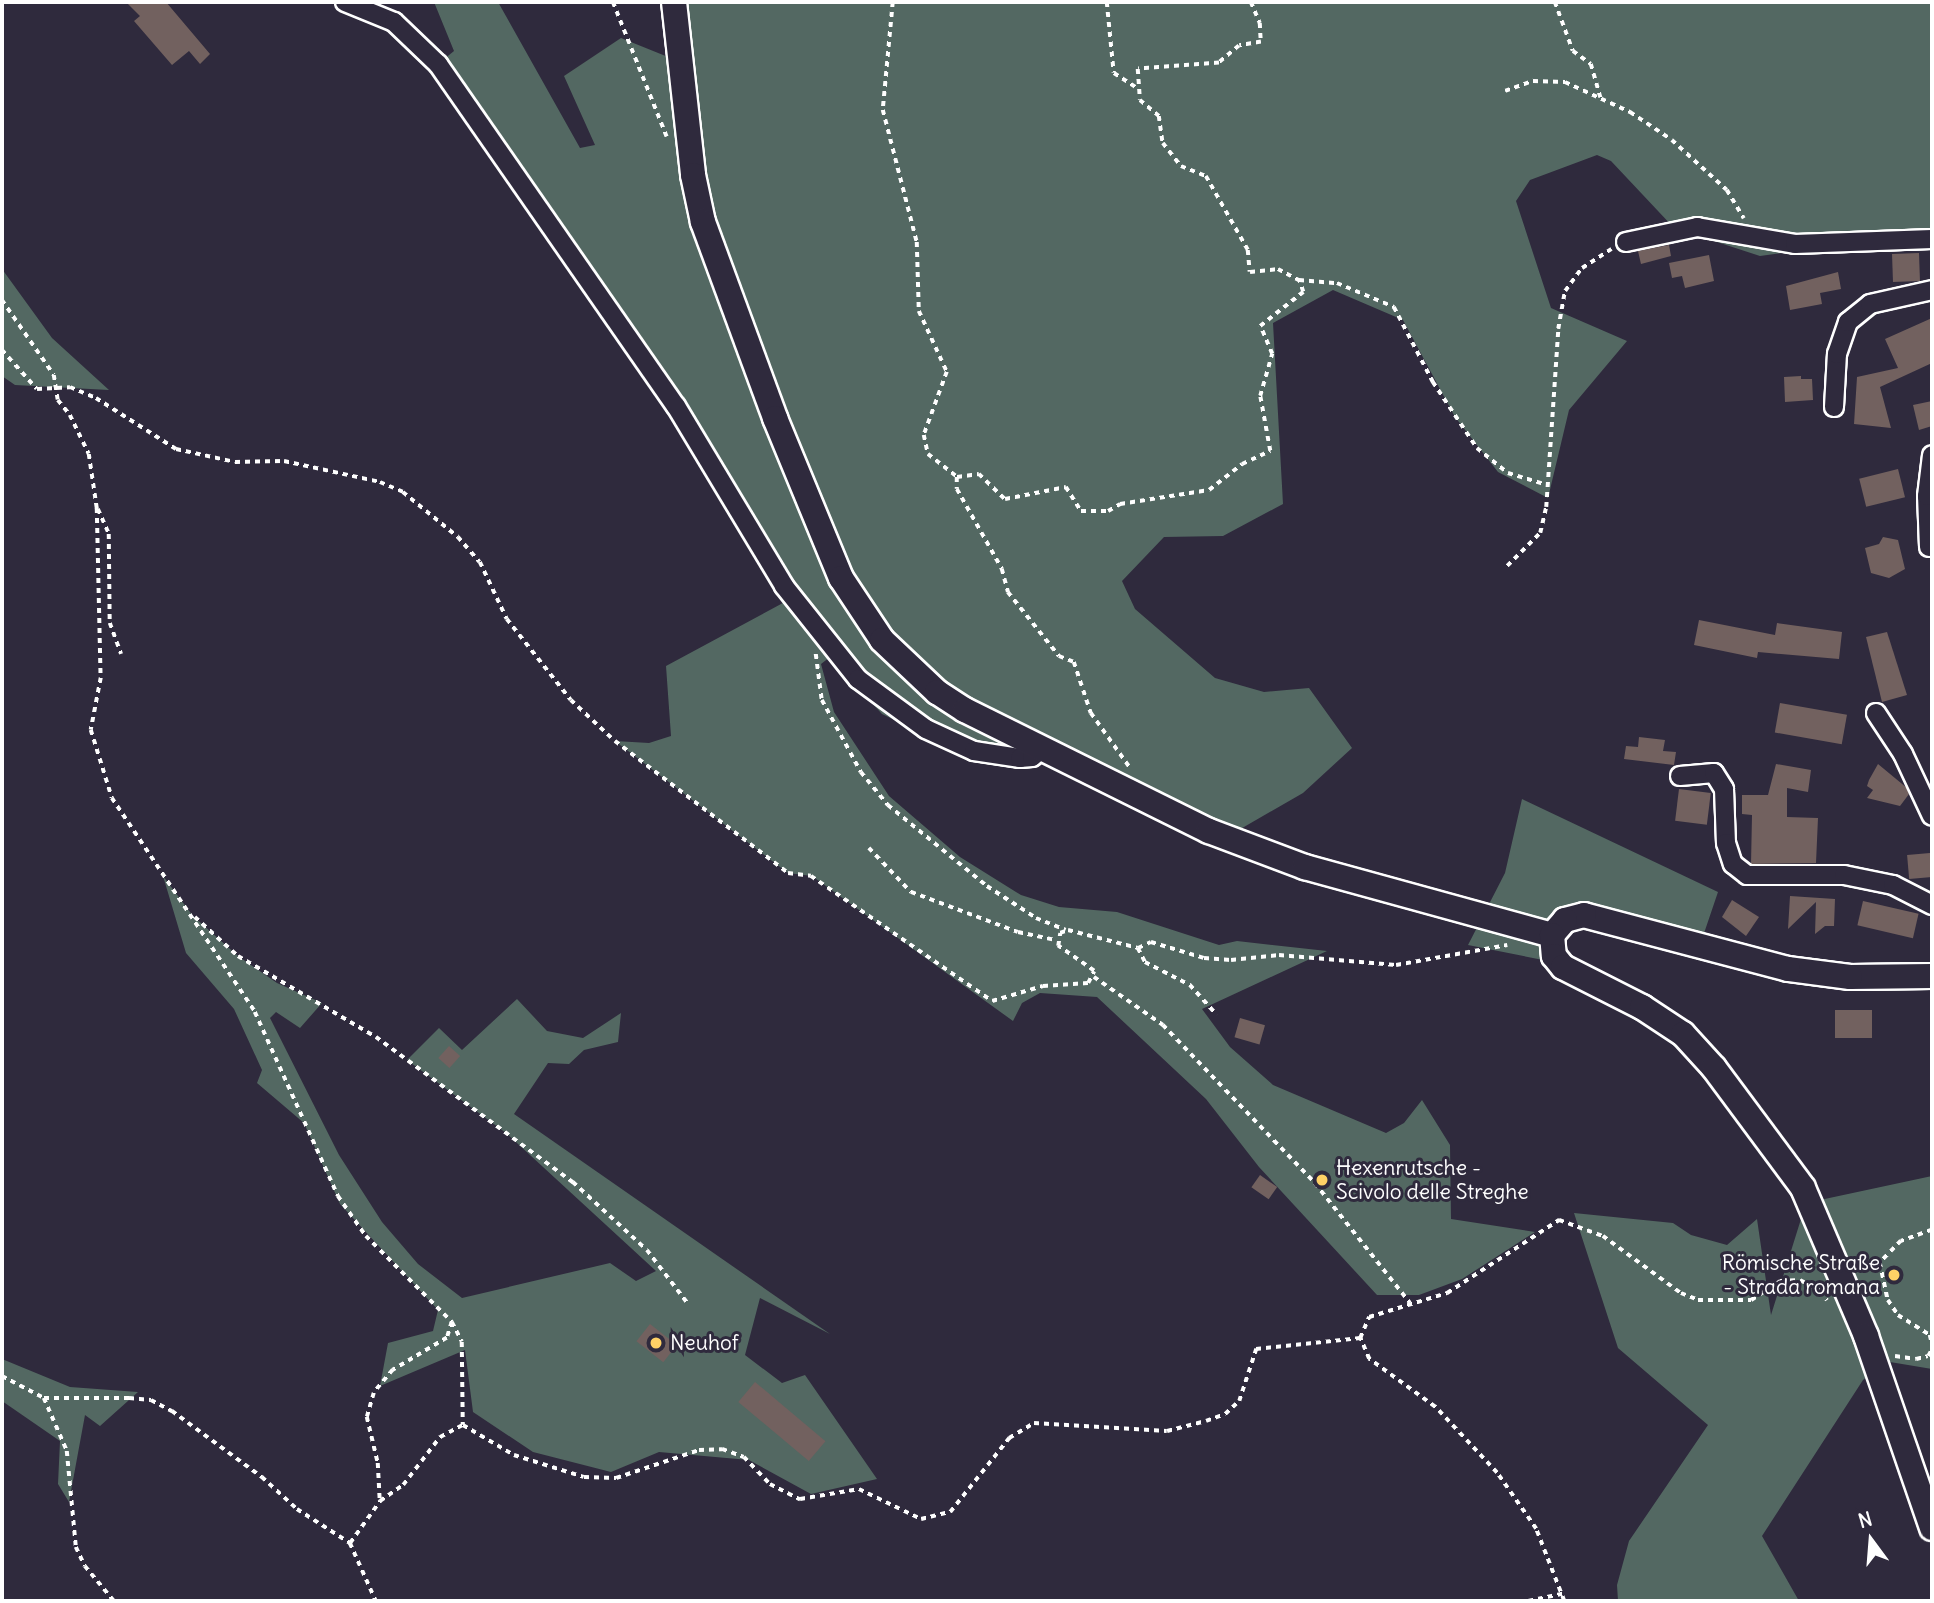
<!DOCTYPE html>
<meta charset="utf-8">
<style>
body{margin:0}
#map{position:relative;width:1934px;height:1603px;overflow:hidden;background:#2f2a3d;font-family:Delius,sans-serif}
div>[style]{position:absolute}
.green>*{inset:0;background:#536862}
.building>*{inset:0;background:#72615f;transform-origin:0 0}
.path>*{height:3.5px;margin-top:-1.75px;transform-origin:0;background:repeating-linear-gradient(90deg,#fff 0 5px,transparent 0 10px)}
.roads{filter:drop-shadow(2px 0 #fff) drop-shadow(-2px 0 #fff) drop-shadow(0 2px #fff) drop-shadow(0 -2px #fff)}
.street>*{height:18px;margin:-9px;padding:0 9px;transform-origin:9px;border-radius:9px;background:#2f2a3d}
.secondary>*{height:24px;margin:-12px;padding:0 12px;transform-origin:12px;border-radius:12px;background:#2f2a3d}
.dots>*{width:19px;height:19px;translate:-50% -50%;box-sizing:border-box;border:4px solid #2f2a3d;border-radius:50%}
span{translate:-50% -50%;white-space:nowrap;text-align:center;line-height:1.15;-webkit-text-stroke:6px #2f2a3d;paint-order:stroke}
.poi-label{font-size:21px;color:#fff}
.left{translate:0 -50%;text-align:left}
.right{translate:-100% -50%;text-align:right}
.frame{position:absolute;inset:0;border:4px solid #fff;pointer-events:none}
.north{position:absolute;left:1836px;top:1505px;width:70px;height:70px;-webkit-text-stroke:5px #2f2a3d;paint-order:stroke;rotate:344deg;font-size:19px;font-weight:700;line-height:28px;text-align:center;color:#fff}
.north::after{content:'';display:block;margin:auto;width:24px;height:32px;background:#fff;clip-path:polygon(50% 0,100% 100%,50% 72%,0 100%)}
</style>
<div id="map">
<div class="green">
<div style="clip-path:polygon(434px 2px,498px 2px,580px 148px,595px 145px,564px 76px,621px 38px,678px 61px,674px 2px,1932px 2px,1932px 232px,1760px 256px,1674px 228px,1611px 161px,1597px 155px,1530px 180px,1516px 201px,1551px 308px,1627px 341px,1569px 410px,1548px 498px,1498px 472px,1455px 417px,1403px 320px,1333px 290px,1273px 323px,1283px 504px,1223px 536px,1164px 537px,1122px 581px,1135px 609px,1215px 678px,1264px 692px,1309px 688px,1352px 748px,1303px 793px,1218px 842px,1051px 763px,1010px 764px,970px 756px,882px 714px,830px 657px,821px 664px,834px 712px,889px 796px,960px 857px,1021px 895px,1059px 907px,1117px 912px,1219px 945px,1237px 941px,1327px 951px,1202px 1009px,1230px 1047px,1273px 1085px,1386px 1133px,1404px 1123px,1422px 1100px,1450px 1145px,1451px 1219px,1535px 1232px,1462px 1279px,1419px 1295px,1377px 1295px,1259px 1167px,1206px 1099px,1097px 997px,1040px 993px,1022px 1003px,1013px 1021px,812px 876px,788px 873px,615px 741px,649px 743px,671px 736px,666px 666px,794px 597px,438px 64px,454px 51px)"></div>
<div style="clip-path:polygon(2px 269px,52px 338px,109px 390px,15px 385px,2px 376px)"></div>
<div style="clip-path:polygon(1522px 799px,1718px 892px,1698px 951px,1581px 921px,1543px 960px,1468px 945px,1505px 873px)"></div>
<div style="clip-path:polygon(163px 876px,193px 916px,238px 956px,277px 983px,322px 1003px,300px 1028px,276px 1012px,270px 1018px,339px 1155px,382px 1222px,418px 1264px,462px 1298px,610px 1263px,636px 1281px,656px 1271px,506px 1133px,407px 1060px,439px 1028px,462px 1050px,517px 999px,547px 1031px,583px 1038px,621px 1013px,618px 1042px,584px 1050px,569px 1064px,548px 1063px,514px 1114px,830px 1334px,760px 1298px,745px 1355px,782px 1383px,805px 1375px,877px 1479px,811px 1494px,749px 1460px,659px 1452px,611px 1472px,533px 1452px,473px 1412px,465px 1350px,380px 1386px,388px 1343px,433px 1331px,438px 1310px,340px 1204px,304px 1123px,257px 1083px,262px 1070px,234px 1009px,186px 953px)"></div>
<div style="clip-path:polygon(1932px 1176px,1932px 1369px,1884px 1361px,1863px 1380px,1762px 1536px,1799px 1601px,1618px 1601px,1617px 1585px,1629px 1541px,1708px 1425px,1618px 1348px,1574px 1213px,1673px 1223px,1691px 1235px,1727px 1245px,1757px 1219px,1771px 1315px,1806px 1203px)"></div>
<div style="clip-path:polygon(2px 1359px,70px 1387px,138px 1392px,100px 1426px,85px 1415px,69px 1502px,58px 1484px,60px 1441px,2px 1401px)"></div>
</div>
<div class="building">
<div style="clip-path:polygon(126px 2px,166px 2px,210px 54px,200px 64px,189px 51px,172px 65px,134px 21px,140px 16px)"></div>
<div style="clip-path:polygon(1669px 245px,1671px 256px,1641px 264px,1638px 251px)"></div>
<div style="left:1919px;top:253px;width:28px;height:27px;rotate:88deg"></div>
<div style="clip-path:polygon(1709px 255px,1714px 281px,1685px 288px,1682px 276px,1672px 278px,1669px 263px)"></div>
<div style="clip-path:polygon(1838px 272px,1841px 289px,1820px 293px,1822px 304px,1790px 310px,1786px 286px)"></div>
<div style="clip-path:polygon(1932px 318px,1932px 363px,1880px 387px,1891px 428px,1854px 424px,1857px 377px,1898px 368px,1885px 339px)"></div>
<div style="clip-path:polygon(1801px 376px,1801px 379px,1812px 379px,1813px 400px,1785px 402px,1784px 377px)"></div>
<div style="clip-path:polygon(1932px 401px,1932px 426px,1919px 430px,1913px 405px)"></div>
<div style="left:1898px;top:469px;width:29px;height:40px;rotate:76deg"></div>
<div style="clip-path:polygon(1883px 537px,1898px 540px,1905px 569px,1889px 578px,1871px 573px,1865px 548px,1879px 544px)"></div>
<div style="clip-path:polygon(1699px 620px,1775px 635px,1777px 623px,1842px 632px,1839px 659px,1758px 652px,1757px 658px,1694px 645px)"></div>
<div style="clip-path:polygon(1887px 632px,1907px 695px,1882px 702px,1866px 637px)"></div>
<div style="left:1780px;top:703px;width:68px;height:30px;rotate:10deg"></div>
<div style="clip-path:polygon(1639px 737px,1665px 740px,1663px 751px,1676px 752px,1674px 765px,1624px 759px,1626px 746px,1638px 747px)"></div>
<div style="clip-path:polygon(1776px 764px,1811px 770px,1808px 792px,1787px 788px,1787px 817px,1818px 818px,1816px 863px,1751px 864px,1752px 815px,1742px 814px,1742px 795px,1768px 795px)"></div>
<div style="clip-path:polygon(1878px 764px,1907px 788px,1909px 794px,1900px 806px,1867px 798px,1873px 790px,1867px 786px,1869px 780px)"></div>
<div style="left:1679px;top:789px;width:32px;height:32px;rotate:7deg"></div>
<div style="left:1930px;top:853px;width:24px;height:23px;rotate:85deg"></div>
<div style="clip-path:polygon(1790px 896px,1835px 899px,1834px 926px,1825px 926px,1815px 934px,1816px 902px,1788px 929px)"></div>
<div style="clip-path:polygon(1732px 900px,1759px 917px,1746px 936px,1722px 917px)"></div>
<div style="left:1863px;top:901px;width:57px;height:25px;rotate:13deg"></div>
<div style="left:1835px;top:1010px;width:37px;height:28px"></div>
<div style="left:1240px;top:1018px;width:26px;height:20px;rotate:16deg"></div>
<div style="left:449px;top:1046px;width:15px;height:16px;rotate:42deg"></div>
<div style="left:1260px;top:1175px;width:21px;height:15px;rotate:35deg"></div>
<div style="left:650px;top:1324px;width:34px;height:22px;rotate:38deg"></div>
<div style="left:755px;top:1382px;width:92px;height:26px;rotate:40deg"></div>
</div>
<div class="path">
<div style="left:613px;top:2px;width:145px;rotate:68.2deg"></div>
<div style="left:893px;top:2px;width:108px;rotate:95.3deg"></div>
<div style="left:883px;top:110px;width:136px;rotate:75.6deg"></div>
<div style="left:917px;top:242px;width:69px;rotate:88.3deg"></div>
<div style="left:919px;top:311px;width:67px;rotate:65.3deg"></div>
<div style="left:947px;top:372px;width:67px;rotate:110.1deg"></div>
<div style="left:924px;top:435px;width:19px;rotate:78deg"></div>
<div style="left:928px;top:454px;width:37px;rotate:38deg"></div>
<div style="left:1107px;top:2px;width:71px;rotate:84.4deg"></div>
<div style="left:1114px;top:73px;width:27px;rotate:33deg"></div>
<div style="left:1251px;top:2px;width:23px;rotate:67deg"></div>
<div style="left:1260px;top:23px;width:19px;rotate:87deg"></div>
<div style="left:1261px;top:42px;width:22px;rotate:170deg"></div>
<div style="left:1239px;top:46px;width:26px;rotate:140deg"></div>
<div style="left:1219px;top:63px;width:81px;rotate:175.8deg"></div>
<div style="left:1138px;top:69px;width:31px;rotate:86deg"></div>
<div style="left:1140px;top:100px;width:25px;rotate:40deg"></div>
<div style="left:1159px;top:116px;width:27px;rotate:82deg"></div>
<div style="left:1163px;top:143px;width:29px;rotate:52deg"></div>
<div style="left:1181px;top:166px;width:27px;rotate:22deg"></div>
<div style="left:1206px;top:176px;width:85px;rotate:60.4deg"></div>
<div style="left:1248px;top:250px;width:22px;rotate:85deg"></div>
<div style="left:1250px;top:272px;width:28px;rotate:-6deg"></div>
<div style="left:1278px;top:269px;width:24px;rotate:28deg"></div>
<div style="left:1299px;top:280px;width:38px;rotate:5deg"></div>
<div style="left:1337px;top:283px;width:62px;rotate:22.8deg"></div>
<div style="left:1394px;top:307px;width:85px;rotate:62.5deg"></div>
<div style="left:1433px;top:382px;width:79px;rotate:56.3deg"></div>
<div style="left:1477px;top:448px;width:40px;rotate:39deg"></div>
<div style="left:1508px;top:473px;width:39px;rotate:17deg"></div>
<div style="left:1555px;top:2px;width:52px;rotate:69.8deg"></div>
<div style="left:1573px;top:51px;width:22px;rotate:36deg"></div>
<div style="left:1591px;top:64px;width:35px;rotate:74deg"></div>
<div style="left:1505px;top:91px;width:30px;rotate:-20deg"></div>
<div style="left:1533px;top:81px;width:32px;rotate:2deg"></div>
<div style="left:1565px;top:82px;width:72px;rotate:24.8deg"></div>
<div style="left:1630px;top:112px;width:50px;rotate:33.7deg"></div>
<div style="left:1672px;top:140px;width:74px;rotate:42.3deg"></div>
<div style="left:1727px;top:190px;width:33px;rotate:59deg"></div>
<div style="left:2px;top:300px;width:91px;rotate:55.3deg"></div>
<div style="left:54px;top:375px;width:25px;rotate:81deg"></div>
<div style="left:58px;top:400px;width:19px;rotate:51deg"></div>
<div style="left:70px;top:415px;width:43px;rotate:64deg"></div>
<div style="left:89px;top:454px;width:55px;rotate:81.6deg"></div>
<div style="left:97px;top:508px;width:170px;rotate:88.7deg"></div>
<div style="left:101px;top:678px;width:53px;rotate:100.9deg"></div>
<div style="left:91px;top:730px;width:71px;rotate:72.8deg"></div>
<div style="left:112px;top:798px;width:257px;rotate:56.2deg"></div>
<div style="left:255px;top:1012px;width:202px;rotate:65.7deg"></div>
<div style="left:338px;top:1196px;width:49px;rotate:55deg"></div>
<div style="left:366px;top:1236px;width:122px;rotate:45deg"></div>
<div style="left:452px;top:1322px;width:17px;rotate:107deg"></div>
<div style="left:447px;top:1338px;width:63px;rotate:149.3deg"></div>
<div style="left:393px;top:1370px;width:30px;rotate:130deg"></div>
<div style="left:374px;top:1393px;width:25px;rotate:106deg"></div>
<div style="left:367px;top:1417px;width:47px;rotate:76.6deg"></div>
<div style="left:378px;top:1463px;width:38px;rotate:87deg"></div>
<div style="left:2px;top:350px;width:52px;rotate:48.1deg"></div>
<div style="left:37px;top:389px;width:33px;rotate:-3deg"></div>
<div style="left:70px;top:387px;width:28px;rotate:23deg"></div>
<div style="left:96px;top:398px;width:95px;rotate:32.5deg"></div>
<div style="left:176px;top:449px;width:60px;rotate:12.4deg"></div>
<div style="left:235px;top:462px;width:49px;rotate:-1.2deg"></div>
<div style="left:284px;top:461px;width:98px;rotate:12.3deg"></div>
<div style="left:380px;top:482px;width:25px;rotate:23deg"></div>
<div style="left:403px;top:492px;width:71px;rotate:39.3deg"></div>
<div style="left:458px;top:537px;width:33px;rotate:49deg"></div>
<div style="left:480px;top:562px;width:63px;rotate:64.7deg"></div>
<div style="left:507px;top:619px;width:103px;rotate:51.7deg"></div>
<div style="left:571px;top:700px;width:60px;rotate:43deg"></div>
<div style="left:615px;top:741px;width:218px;rotate:37.3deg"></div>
<div style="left:788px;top:873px;width:23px;rotate:7deg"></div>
<div style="left:811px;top:876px;width:220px;rotate:34.6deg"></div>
<div style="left:992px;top:1001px;width:53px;rotate:-16.4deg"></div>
<div style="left:1043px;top:986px;width:45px;rotate:-3.8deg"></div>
<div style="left:1088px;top:983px;width:13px;rotate:-63deg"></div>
<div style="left:1094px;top:971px;width:44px;rotate:-145.2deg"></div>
<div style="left:1058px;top:946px;width:13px;rotate:-81deg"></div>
<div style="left:1060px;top:933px;width:9px;rotate:-21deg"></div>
<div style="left:1068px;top:930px;width:72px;rotate:14.4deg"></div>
<div style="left:1138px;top:948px;width:14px;rotate:-25deg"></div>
<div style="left:1151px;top:942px;width:55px;rotate:16.8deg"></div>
<div style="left:1204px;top:958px;width:27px;rotate:4deg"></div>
<div style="left:1231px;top:960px;width:48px;rotate:-5.9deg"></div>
<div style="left:1279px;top:955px;width:117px;rotate:4.9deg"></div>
<div style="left:1396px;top:965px;width:113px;rotate:-10.2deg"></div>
<div style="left:957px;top:477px;width:22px;rotate:-8deg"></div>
<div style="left:979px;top:474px;width:36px;rotate:44deg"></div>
<div style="left:1005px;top:499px;width:62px;rotate:-11.1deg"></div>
<div style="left:1066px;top:487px;width:28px;rotate:58deg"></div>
<div style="left:1081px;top:511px;width:27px"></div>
<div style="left:1108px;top:511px;width:14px;rotate:-30deg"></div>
<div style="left:1120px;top:504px;width:90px;rotate:-8.9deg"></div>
<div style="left:1209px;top:490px;width:42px;rotate:-38.2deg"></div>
<div style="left:1242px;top:464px;width:31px;rotate:-25deg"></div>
<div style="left:1270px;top:451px;width:56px;rotate:-100.3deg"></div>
<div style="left:1260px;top:396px;width:44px;rotate:-74.1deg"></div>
<div style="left:1272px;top:354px;width:30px;rotate:-113deg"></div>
<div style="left:1260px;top:326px;width:55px;rotate:-38.3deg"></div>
<div style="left:1303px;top:292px;width:13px;rotate:-108deg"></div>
<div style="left:957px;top:477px;width:12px;rotate:90deg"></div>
<div style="left:957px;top:489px;width:92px;rotate:60.6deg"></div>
<div style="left:1002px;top:569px;width:24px;rotate:75deg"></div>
<div style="left:1008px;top:592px;width:82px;rotate:51.4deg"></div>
<div style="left:1059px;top:656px;width:16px;rotate:22deg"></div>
<div style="left:1074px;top:662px;width:54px;rotate:71.6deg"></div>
<div style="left:1091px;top:713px;width:69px;rotate:54.5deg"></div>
<div style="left:98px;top:509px;width:27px;rotate:66deg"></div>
<div style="left:109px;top:534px;width:89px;rotate:89.4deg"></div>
<div style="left:110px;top:623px;width:33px;rotate:70deg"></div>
<div style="left:1507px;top:566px;width:47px;rotate:-45deg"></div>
<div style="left:1540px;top:533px;width:27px;rotate:-77deg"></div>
<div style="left:1546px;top:507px;width:178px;rotate:-86.1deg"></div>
<div style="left:1558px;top:329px;width:39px;rotate:-80deg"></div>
<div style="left:1565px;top:291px;width:29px;rotate:-54deg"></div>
<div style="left:1582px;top:268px;width:35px;rotate:-33deg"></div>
<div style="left:816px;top:654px;width:46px;rotate:82.6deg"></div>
<div style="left:822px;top:700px;width:82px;rotate:61.6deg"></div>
<div style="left:861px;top:772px;width:43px;rotate:50.7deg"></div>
<div style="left:888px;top:805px;width:128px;rotate:39.3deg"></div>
<div style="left:987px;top:886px;width:59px;rotate:33.1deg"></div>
<div style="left:1036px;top:918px;width:32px;rotate:22deg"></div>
<div style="left:869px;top:848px;width:61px;rotate:46.3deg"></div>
<div style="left:911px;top:892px;width:114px;rotate:20.5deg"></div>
<div style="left:1018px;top:932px;width:39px;rotate:12deg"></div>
<div style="left:195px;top:917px;width:58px;rotate:42.2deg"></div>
<div style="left:238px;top:956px;width:160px;rotate:30.4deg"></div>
<div style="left:376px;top:1037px;width:245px;rotate:36.4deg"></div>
<div style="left:573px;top:1182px;width:100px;rotate:42.6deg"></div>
<div style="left:647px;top:1250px;width:69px;rotate:52.6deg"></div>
<div style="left:1138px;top:948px;width:16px;rotate:63deg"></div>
<div style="left:1145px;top:962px;width:51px;rotate:27.1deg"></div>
<div style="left:1190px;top:985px;width:40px;rotate:48deg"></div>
<div style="left:1094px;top:977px;width:84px;rotate:34.8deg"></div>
<div style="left:1163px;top:1025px;width:219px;rotate:46.1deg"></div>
<div style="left:1315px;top:1183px;width:153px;rotate:51.6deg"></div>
<div style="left:1932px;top:1230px;width:33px;rotate:160deg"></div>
<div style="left:1901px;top:1241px;width:30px;rotate:134deg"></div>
<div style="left:1880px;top:1263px;width:38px;rotate:78deg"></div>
<div style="left:1888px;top:1300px;width:18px;rotate:56deg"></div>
<div style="left:1898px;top:1315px;width:38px;rotate:32deg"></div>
<div style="left:1930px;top:1335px;width:9px;rotate:77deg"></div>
<div style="left:452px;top:1322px;width:22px;rotate:63deg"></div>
<div style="left:462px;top:1342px;width:83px;rotate:89.3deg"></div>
<div style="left:1895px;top:1356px;width:21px;rotate:8deg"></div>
<div style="left:1916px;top:1359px;width:12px;rotate:-14deg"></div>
<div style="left:1928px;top:1356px;width:8px;rotate:-60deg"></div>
<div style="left:2px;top:1376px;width:47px;rotate:27.6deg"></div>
<div style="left:44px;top:1398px;width:58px;rotate:66.5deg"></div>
<div style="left:67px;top:1451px;width:96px;rotate:84.6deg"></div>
<div style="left:76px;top:1547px;width:21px;rotate:65deg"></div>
<div style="left:85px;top:1566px;width:45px;rotate:50.4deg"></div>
<div style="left:44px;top:1398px;width:85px"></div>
<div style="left:129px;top:1398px;width:22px;rotate:5deg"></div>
<div style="left:151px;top:1400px;width:24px;rotate:28deg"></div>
<div style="left:172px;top:1411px;width:112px;rotate:36.3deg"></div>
<div style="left:262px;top:1477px;width:47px;rotate:42.4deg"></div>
<div style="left:297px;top:1509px;width:63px;rotate:32.7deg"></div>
<div style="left:350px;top:1543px;width:64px;rotate:65.9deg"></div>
<div style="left:350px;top:1543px;width:52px;rotate:-54.5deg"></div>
<div style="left:380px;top:1501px;width:28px;rotate:-35deg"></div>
<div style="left:403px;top:1485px;width:61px;rotate:-52.4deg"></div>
<div style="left:440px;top:1437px;width:26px;rotate:-28deg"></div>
<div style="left:463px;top:1425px;width:59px;rotate:30.5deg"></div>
<div style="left:514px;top:1455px;width:73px;rotate:17.4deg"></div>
<div style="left:584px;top:1477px;width:32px;rotate:2deg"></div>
<div style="left:616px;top:1478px;width:88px;rotate:-18.6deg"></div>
<div style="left:699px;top:1450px;width:23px;rotate:-2deg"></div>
<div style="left:722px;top:1449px;width:23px;rotate:20deg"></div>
<div style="left:744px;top:1457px;width:37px;rotate:46deg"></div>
<div style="left:770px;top:1484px;width:34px;rotate:27deg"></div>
<div style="left:800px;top:1499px;width:60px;rotate:-9.6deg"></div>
<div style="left:859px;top:1489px;width:69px;rotate:25.8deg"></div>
<div style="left:921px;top:1519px;width:30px;rotate:-14deg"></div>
<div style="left:950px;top:1512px;width:95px;rotate:-51.4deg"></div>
<div style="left:1009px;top:1438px;width:29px;rotate:-31deg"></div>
<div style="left:1034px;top:1423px;width:133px;rotate:3.4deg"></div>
<div style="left:1167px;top:1431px;width:40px;rotate:-14.4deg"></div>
<div style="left:1206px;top:1421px;width:20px;rotate:-20deg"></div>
<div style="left:1225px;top:1414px;width:19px;rotate:-43deg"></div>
<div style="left:1239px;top:1401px;width:55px;rotate:-71.9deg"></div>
<div style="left:1256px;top:1349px;width:105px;rotate:-6deg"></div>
<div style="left:1528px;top:1601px;width:35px;rotate:-12deg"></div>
<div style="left:1564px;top:1601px;width:77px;rotate:-111.3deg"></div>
<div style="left:1536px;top:1529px;width:68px;rotate:-124.9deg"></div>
<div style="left:1497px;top:1473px;width:91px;rotate:-133.2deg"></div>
<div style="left:1435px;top:1407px;width:82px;rotate:-144deg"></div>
<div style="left:1369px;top:1359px;width:23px;rotate:-113deg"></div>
<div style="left:1360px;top:1338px;width:23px;rotate:-67deg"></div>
<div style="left:1369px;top:1317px;width:82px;rotate:-17.1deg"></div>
<div style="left:1447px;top:1293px;width:134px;rotate:-33.1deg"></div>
<div style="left:1559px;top:1220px;width:47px;rotate:20deg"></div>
<div style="left:1603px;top:1236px;width:97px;rotate:36.2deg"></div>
<div style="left:1681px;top:1293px;width:18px;rotate:22deg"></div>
<div style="left:1698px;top:1300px;width:53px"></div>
<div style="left:1751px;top:1300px;width:35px;rotate:-33deg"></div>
<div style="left:1780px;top:1281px;width:20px;rotate:-3deg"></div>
<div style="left:1800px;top:1280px;width:24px;rotate:28deg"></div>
<div style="left:1821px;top:1291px;width:11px;rotate:56deg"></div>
</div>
<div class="roads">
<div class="street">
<div style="left:345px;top:2px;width:53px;rotate:22.2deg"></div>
<div style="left:394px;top:22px;width:61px;rotate:43.7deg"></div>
<div style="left:438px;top:64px;width:417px;rotate:55.2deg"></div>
<div style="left:676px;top:406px;width:210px;rotate:59deg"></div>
<div style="left:784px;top:586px;width:119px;rotate:51.5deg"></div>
<div style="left:858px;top:679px;width:84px;rotate:36.3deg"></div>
<div style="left:926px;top:729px;width:53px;rotate:24.6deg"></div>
<div style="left:974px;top:751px;width:47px;rotate:8.7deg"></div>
<div style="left:1020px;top:758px;width:12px;rotate:-5deg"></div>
<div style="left:1032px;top:757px;width:13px;rotate:-39deg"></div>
<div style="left:1626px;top:242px;width:73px;rotate:-11.9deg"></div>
<div style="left:1697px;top:227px;width:99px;rotate:9.8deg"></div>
<div style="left:1795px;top:244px;width:137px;rotate:-2.1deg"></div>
<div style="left:1834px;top:407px;width:53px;rotate:-86.8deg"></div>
<div style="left:1837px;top:354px;width:34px;rotate:-71deg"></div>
<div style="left:1848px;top:322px;width:28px;rotate:-39deg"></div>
<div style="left:1870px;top:304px;width:64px;rotate:-12.7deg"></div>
<div style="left:1929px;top:547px;width:51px;rotate:-92.2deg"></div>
<div style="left:1927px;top:496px;width:41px;rotate:-83deg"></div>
<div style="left:1876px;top:713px;width:49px;rotate:56.6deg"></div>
<div style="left:1903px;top:754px;width:68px;rotate:64.9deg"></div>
<div style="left:1680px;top:776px;width:34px;rotate:-5deg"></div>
<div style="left:1714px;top:773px;width:19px;rotate:58deg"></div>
<div style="left:1724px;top:789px;width:54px;rotate:87.9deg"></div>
<div style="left:1726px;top:843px;width:22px;rotate:72deg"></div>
<div style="left:1733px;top:864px;width:18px;rotate:38deg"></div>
<div style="left:1747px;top:875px;width:97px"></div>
<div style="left:1844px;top:875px;width:50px;rotate:11.5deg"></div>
<div style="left:1893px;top:885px;width:44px;rotate:27.1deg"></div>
</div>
<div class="secondary">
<div style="left:674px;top:2px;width:174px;rotate:83.7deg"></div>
<div style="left:693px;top:175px;width:48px;rotate:78deg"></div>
<div style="left:703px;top:222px;width:209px;rotate:69.8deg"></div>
<div style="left:775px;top:418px;width:173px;rotate:67.6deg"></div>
<div style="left:841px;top:578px;width:74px;rotate:56.5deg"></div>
<div style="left:882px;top:640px;width:76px;rotate:43.4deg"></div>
<div style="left:937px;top:692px;width:33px;rotate:33deg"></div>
<div style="left:965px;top:710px;width:272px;rotate:26.4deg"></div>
<div style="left:1209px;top:831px;width:103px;rotate:20.6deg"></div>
<div style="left:1305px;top:867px;width:256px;rotate:15.4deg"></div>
<div style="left:1932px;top:976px;width:82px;rotate:179.3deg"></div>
<div style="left:1850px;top:977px;width:63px;rotate:-172.6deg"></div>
<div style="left:1788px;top:969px;width:211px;rotate:-165.2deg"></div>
<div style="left:1584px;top:915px;width:20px;rotate:165deg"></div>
<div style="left:1565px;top:920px;width:20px;rotate:131deg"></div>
<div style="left:1552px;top:935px;width:21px;rotate:85deg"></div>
<div style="left:1554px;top:956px;width:14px;rotate:51deg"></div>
<div style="left:1563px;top:967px;width:89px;rotate:26.9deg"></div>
<div style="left:1642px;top:1007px;width:49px;rotate:33.4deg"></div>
<div style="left:1683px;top:1034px;width:46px;rotate:47.6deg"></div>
<div style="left:1714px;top:1068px;width:149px;rotate:53.4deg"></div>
<div style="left:1803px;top:1188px;width:161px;rotate:66.9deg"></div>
<div style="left:1866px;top:1336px;width:203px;rotate:71deg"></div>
</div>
</div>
<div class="dots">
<div style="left:1322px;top:1180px;background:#ffd166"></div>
<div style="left:1894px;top:1275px;background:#ffd166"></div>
<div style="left:656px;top:1343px;background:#ffd166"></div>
</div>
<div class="poi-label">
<span class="left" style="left:1336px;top:1180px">Hexenrutsche -<br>Scivolo delle Streghe</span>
<span class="right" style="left:1880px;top:1275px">Römische Straße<br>- Strada romana</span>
<span class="left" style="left:670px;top:1343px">Neuhof</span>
</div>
<div class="frame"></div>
<div class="north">N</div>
</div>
